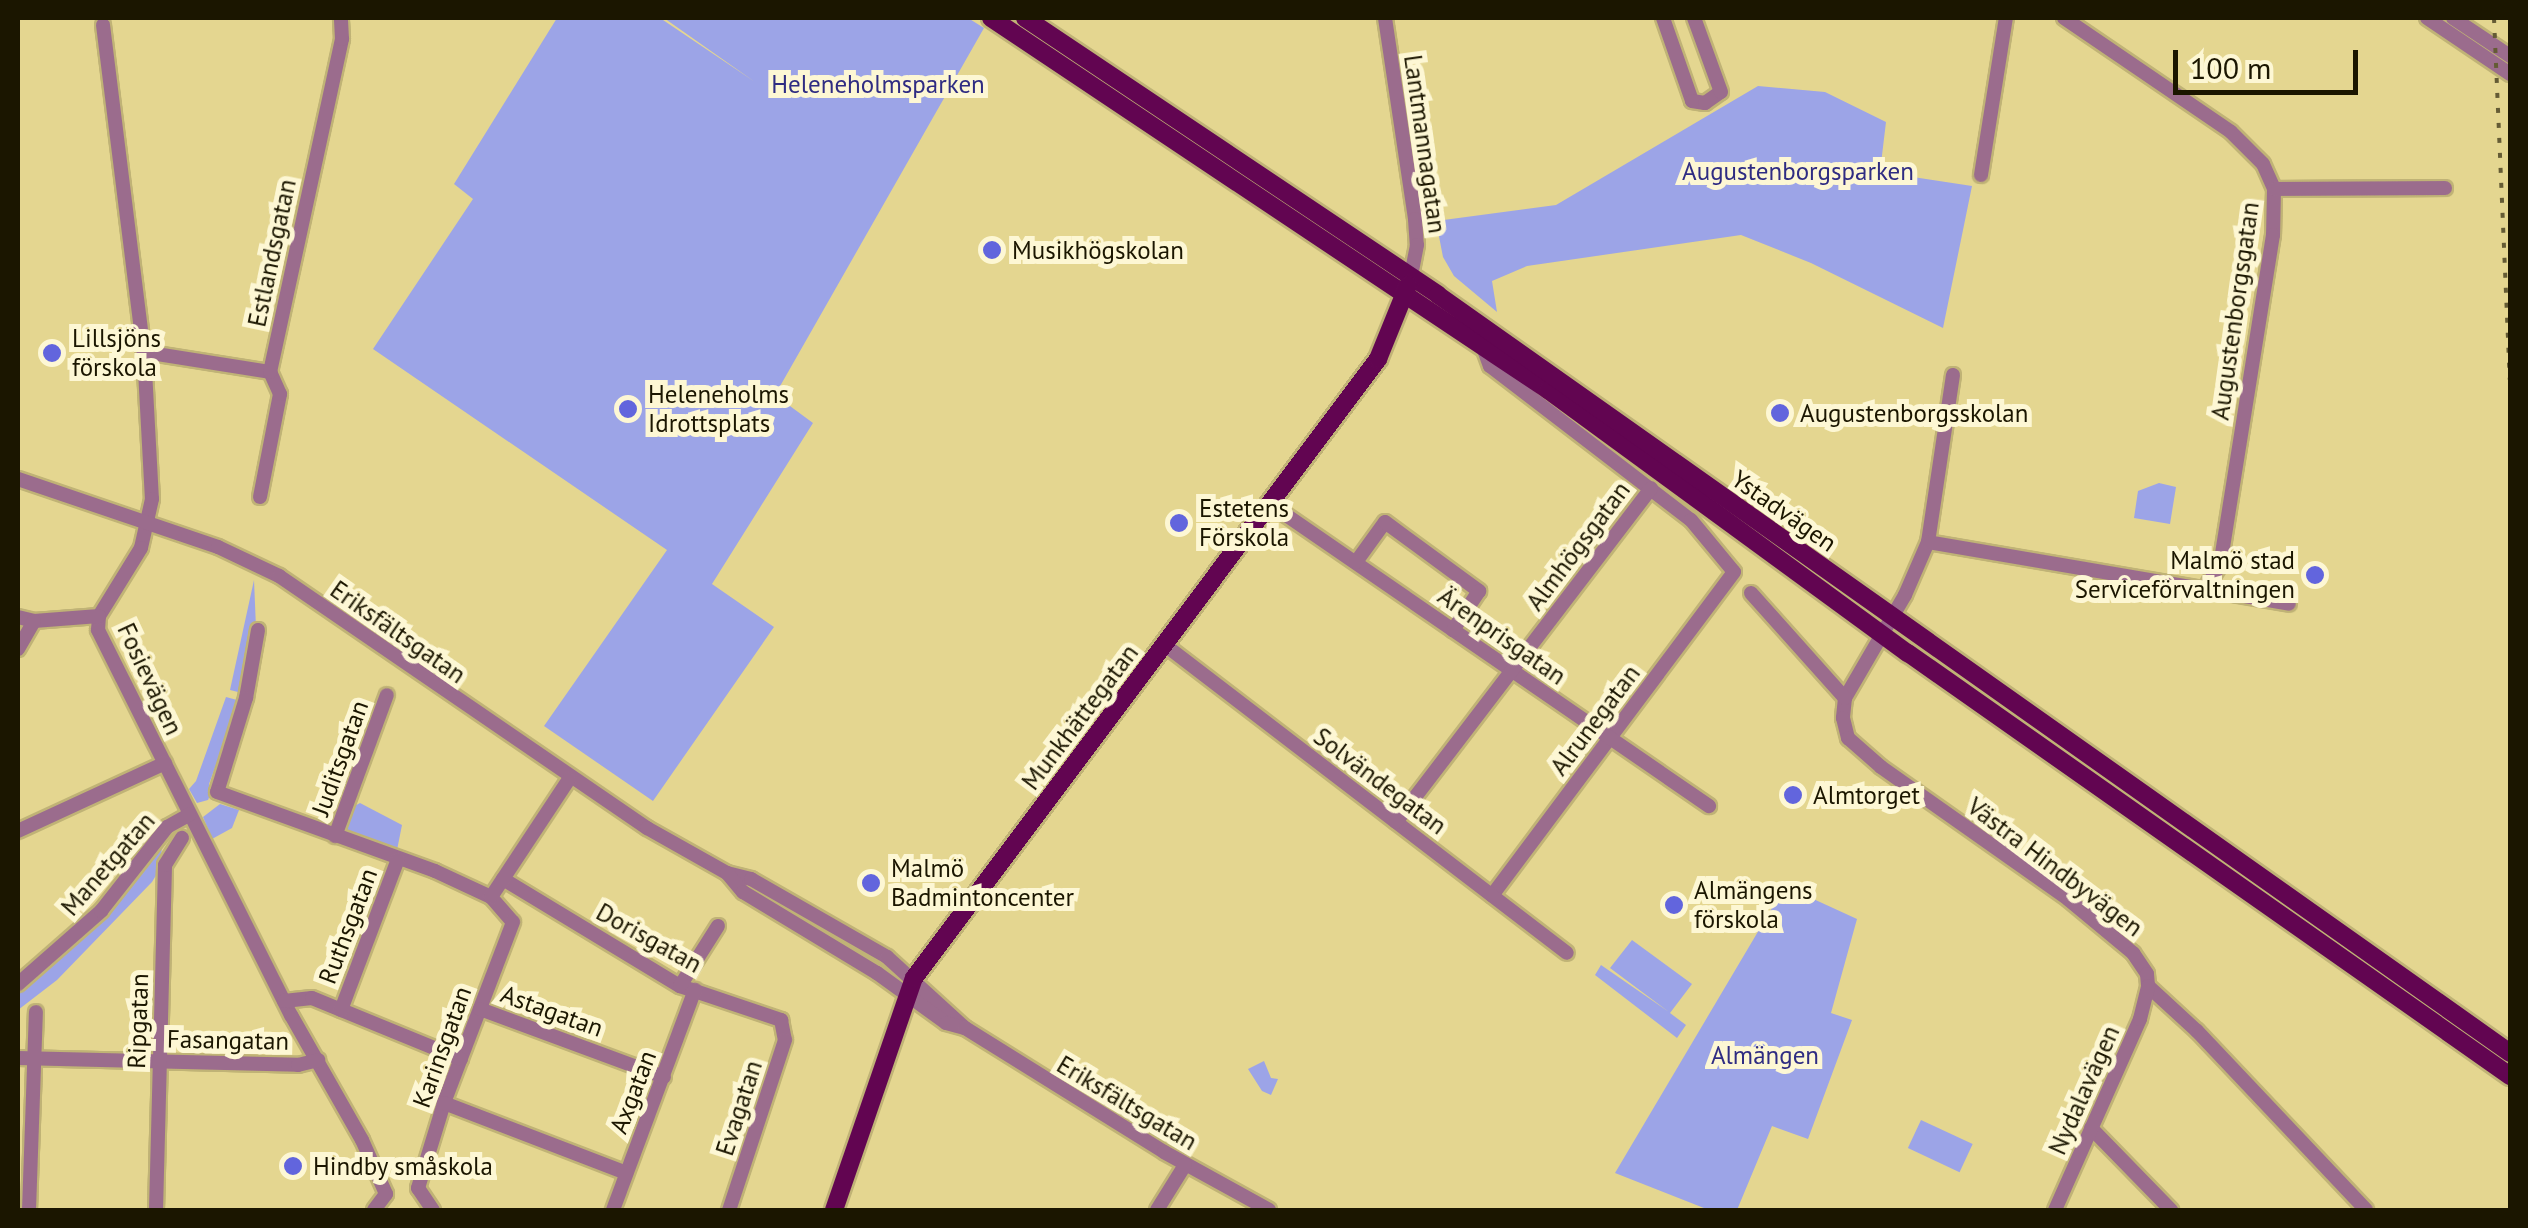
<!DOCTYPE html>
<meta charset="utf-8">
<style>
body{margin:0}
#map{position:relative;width:2528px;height:1228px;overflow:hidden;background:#e4d690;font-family:"PT Sans",sans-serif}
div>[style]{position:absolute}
.green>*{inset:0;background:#9ca4e7;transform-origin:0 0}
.roads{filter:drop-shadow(2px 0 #c0b376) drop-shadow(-2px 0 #c0b376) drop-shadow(0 2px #c0b376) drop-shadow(0 -2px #c0b376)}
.minor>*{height:14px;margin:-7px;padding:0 7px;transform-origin:7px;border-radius:7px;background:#9b6c8d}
.major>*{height:18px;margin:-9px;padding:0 9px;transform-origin:9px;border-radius:9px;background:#620551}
.rail>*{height:4px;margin-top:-2px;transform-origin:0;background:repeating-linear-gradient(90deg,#645b34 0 5px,transparent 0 15px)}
.dots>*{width:28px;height:28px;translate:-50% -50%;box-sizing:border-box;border:5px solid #fdf7d4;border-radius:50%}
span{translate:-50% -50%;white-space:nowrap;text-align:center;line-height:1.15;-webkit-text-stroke:10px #fdf7d4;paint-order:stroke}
.park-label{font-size:25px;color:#2f2c82}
.street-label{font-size:25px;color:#1b1600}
.poi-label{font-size:25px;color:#1b1600}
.left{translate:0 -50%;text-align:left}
.right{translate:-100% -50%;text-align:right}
.frame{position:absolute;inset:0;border:20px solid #1b1600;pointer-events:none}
.scale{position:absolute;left:2173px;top:50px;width:185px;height:45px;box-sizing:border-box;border:5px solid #1b1600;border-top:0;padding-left:12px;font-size:30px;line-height:35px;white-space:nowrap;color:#1b1600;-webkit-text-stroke:8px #fdf7d4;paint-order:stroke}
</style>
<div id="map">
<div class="green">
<div style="clip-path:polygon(557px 18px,660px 18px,755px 82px,664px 18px,968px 18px,984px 28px,775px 395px,813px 423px,712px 584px,774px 627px,653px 801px,544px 726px,667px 550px,373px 349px,473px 199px,454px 184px)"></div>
<div style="clip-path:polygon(1758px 86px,1825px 92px,1886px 122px,1880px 172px,1972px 186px,1943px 328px,1811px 263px,1741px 235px,1527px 266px,1492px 281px,1497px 312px,1454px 276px,1443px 257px,1436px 221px,1556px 205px)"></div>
<div style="clip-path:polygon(2159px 483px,2176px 487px,2170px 524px,2134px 518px,2138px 491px)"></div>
<div style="clip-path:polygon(254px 580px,256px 628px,242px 693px,230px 690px)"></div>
<div style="clip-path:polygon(226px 697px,237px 700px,238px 706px,209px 784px,211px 793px,208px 800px,197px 803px,189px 789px,196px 781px)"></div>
<div style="clip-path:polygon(360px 803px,402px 825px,397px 850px,343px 830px,349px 809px)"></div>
<div style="clip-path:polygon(220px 804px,239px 810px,232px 828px,212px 839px,203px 817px)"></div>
<div style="clip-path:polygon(164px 837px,158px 872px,152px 882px,57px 980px,18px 1010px,18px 986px,48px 963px)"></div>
<div style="clip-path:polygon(1785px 886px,1857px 919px,1831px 1013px,1852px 1020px,1808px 1139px,1772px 1126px,1737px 1210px,1709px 1210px,1615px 1173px)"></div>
<div style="clip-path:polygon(1632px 940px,1692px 984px,1670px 1013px,1686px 1025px,1677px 1038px,1595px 975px,1601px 965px,1669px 1012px,1610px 968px)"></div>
<div style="clip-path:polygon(1264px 1061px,1271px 1078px,1278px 1079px,1271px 1095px,1262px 1091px,1248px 1069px)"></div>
<div style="left:1921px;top:1120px;width:57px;height:31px;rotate:25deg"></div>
</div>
<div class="roads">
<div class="minor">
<div style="left:1385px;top:18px;width:203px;rotate:81.5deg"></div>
<div style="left:1415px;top:219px;width:26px;rotate:86deg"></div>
<div style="left:1417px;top:245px;width:32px;rotate:101deg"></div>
<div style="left:1663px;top:18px;width:88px;rotate:70.7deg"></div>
<div style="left:1692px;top:101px;width:13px;rotate:9deg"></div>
<div style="left:1705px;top:103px;width:19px;rotate:-35deg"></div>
<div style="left:1721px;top:92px;width:79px;rotate:-110deg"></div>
<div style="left:2064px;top:18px;width:202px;rotate:34.3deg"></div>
<div style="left:2231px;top:132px;width:45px;rotate:45deg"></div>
<div style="left:2263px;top:164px;width:27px;rotate:66deg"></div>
<div style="left:2274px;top:189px;width:46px;rotate:91.2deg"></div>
<div style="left:2273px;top:235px;width:334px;rotate:99.1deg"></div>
<div style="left:2220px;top:565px;width:28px;rotate:122deg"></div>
<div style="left:2427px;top:18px;width:100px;rotate:34deg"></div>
<div style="left:2453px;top:18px;width:69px;rotate:33.7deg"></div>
<div style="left:103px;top:25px;width:330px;rotate:82.9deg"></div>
<div style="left:144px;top:352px;width:147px;rotate:86.9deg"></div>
<div style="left:152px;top:499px;width:50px;rotate:102.7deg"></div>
<div style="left:141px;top:548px;width:80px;rotate:121.7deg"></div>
<div style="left:99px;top:616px;width:14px;rotate:94deg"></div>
<div style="left:98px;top:630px;width:431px;rotate:63.4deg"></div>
<div style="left:291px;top:1015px;width:144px;rotate:60.4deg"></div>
<div style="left:362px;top:1140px;width:59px;rotate:66deg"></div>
<div style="left:386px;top:1194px;width:20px;rotate:127deg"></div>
<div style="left:1981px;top:175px;width:159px;rotate:-81deg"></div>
<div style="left:2274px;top:189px;width:171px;rotate:-0.3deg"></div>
<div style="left:1483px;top:347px;width:20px;rotate:70deg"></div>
<div style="left:1490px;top:366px;width:253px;rotate:37.5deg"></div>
<div style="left:1691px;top:520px;width:67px;rotate:50.4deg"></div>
<div style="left:1734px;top:572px;width:404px;rotate:126.8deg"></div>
<div style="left:144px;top:352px;width:128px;rotate:9deg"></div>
<div style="left:1953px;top:375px;width:169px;rotate:98.5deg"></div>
<div style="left:1928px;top:542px;width:58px;rotate:113.5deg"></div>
<div style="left:1905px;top:595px;width:119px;rotate:120.2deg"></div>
<div style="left:1845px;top:698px;width:20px;rotate:96deg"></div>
<div style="left:1843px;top:718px;width:21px;rotate:76deg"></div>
<div style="left:1848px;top:738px;width:44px;rotate:41.3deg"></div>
<div style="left:1881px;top:767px;width:229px;rotate:35.2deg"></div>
<div style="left:2068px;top:899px;width:85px;rotate:39.7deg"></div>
<div style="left:2133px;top:953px;width:25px;rotate:56deg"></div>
<div style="left:2147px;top:974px;width:12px;rotate:85deg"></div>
<div style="left:2148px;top:986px;width:67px;rotate:42.6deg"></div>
<div style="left:2197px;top:1031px;width:246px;rotate:46.6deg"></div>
<div style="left:18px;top:479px;width:211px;rotate:18.8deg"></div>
<div style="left:218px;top:547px;width:68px;rotate:25.4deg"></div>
<div style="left:279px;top:576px;width:446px;rotate:34.4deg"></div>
<div style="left:647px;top:828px;width:92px;rotate:29.4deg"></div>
<div style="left:727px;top:873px;width:25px;rotate:14deg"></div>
<div style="left:751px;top:879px;width:157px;rotate:29.8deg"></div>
<div style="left:887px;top:957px;width:105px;rotate:42.3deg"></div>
<div style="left:260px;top:497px;width:105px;rotate:-79deg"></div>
<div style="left:280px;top:394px;width:24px;rotate:-114deg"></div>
<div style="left:270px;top:372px;width:341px;rotate:-77.8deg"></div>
<div style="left:342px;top:39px;width:21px;rotate:-93deg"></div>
<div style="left:1270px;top:504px;width:533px;rotate:34.53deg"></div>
<div style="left:1928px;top:542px;width:366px;rotate:9.7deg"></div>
<div style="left:1356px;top:562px;width:49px;rotate:-54.1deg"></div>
<div style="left:1385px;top:522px;width:117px;rotate:36.3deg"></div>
<div style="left:1479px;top:591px;width:47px;rotate:123.7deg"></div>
<div style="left:1751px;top:593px;width:141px;rotate:48.2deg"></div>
<div style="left:18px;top:617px;width:16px;rotate:14deg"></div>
<div style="left:34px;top:621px;width:65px;rotate:-4.4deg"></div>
<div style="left:258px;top:630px;width:69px;rotate:100deg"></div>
<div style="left:246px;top:698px;width:98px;rotate:107.1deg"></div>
<div style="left:217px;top:792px;width:232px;rotate:19.9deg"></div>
<div style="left:435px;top:871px;width:62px;rotate:24.9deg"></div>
<div style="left:491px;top:897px;width:33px;rotate:49deg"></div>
<div style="left:513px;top:922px;width:194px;rotate:110.9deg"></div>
<div style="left:444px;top:1103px;width:89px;rotate:107deg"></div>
<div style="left:418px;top:1188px;width:27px;rotate:56deg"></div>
<div style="left:1165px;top:645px;width:506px;rotate:37.46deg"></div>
<div style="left:18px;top:649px;width:32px;rotate:-60deg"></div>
<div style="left:1396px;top:822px;width:420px;rotate:-52.6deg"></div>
<div style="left:18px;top:831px;width:162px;rotate:-24.8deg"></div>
<div style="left:335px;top:836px;width:150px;rotate:-69.8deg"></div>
<div style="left:727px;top:873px;width:25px;rotate:50deg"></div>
<div style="left:743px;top:892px;width:157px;rotate:31.2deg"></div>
<div style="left:877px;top:973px;width:85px;rotate:35.9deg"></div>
<div style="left:946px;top:1023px;width:20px;rotate:15deg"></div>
<div style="left:965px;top:1028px;width:234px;rotate:31.9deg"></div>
<div style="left:1164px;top:1152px;width:120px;rotate:28.9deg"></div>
<div style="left:503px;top:879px;width:207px;rotate:31.2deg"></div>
<div style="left:680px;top:986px;width:107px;rotate:18.6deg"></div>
<div style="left:781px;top:1020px;width:20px;rotate:79deg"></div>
<div style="left:785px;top:1040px;width:179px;rotate:108.2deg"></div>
<div style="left:491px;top:897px;width:141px;rotate:-56.5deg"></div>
<div style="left:18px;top:984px;width:111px;rotate:-41.3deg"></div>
<div style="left:101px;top:911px;width:107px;rotate:-51.8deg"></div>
<div style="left:167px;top:827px;width:25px;rotate:-29deg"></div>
<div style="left:680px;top:986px;width:71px;rotate:-57.7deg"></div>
<div style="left:284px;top:1001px;width:28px;rotate:-6deg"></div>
<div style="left:312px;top:998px;width:161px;rotate:22.3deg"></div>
<div style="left:480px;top:1009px;width:196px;rotate:20.3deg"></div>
<div style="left:341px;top:1010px;width:161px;rotate:-69.3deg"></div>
<div style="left:18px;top:1058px;width:280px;rotate:1.4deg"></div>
<div style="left:298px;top:1065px;width:21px;rotate:-14deg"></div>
<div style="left:444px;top:1103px;width:195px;rotate:21deg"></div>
<div style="left:2091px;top:1128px;width:115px;rotate:45.7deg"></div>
<div style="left:29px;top:1210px;width:198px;rotate:-88deg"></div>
<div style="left:156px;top:1210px;width:345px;rotate:-88.5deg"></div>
<div style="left:165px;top:865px;width:32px;rotate:-58deg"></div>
<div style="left:613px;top:1210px;width:235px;rotate:-69.6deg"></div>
<div style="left:1157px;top:1210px;width:53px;rotate:-58.1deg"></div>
<div style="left:2055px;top:1210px;width:209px;rotate:-66deg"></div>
<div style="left:2140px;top:1019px;width:34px;rotate:-76deg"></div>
</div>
<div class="major">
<div style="left:991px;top:18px;width:670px;rotate:33.74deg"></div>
<div style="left:1548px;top:390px;width:446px;rotate:36.2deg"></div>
<div style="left:1908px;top:653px;width:736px;rotate:35.09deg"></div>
<div style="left:1025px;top:18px;width:497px;rotate:33.8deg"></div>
<div style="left:1438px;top:295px;width:1313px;rotate:35.26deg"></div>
<div style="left:834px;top:1210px;width:245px;rotate:-71deg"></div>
<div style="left:914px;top:978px;width:774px;rotate:-53.14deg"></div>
<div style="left:1378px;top:359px;width:80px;rotate:-67.9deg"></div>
</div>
</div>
<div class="rail">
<div style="left:2494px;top:18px;width:362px;rotate:87.5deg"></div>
</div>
<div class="dots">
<div style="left:992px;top:250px;background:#6265dd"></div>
<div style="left:52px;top:353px;background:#6265dd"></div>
<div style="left:628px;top:409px;background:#6265dd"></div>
<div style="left:1780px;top:413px;background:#6265dd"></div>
<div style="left:1179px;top:523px;background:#6265dd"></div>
<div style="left:2315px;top:575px;background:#6265dd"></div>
<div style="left:1793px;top:795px;background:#6265dd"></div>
<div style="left:871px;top:883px;background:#6265dd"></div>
<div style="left:1674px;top:905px;background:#6265dd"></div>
<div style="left:293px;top:1166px;background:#6265dd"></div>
</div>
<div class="park-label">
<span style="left:878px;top:84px">Heleneholmsparken</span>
<span style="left:1798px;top:171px">Augustenborgsparken</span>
<span style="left:1765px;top:1055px">Almängen</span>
</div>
<div class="street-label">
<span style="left:1425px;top:144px;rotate:82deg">Lantmannagatan</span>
<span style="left:272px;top:253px;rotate:-78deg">Estlandsgatan</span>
<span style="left:2235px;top:311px;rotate:-82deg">Augustenborgsgatan</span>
<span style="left:1784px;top:511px;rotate:35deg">Ystadvägen</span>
<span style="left:1578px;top:546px;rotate:-53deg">Almhögsgatan</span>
<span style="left:398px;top:632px;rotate:35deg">Eriksfältsgatan</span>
<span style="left:1502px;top:636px;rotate:35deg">Ärenprisgatan</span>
<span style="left:150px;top:679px;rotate:65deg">Fosievägen</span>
<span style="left:1080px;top:717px;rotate:-53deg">Munkhättegatan</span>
<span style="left:1595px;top:720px;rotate:-53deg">Alrunegatan</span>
<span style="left:340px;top:758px;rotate:-70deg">Juditsgatan</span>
<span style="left:1380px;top:781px;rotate:37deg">Solvändegatan</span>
<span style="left:108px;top:864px;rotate:-49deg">Manetgatan</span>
<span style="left:2055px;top:867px;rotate:37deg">Västra Hindbyvägen</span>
<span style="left:348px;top:926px;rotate:-69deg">Ruthsgatan</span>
<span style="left:649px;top:938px;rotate:29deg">Dorisgatan</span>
<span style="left:552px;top:1011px;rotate:20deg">Astagatan</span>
<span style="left:138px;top:1021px;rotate:-88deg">Ripgatan</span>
<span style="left:228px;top:1040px;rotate:1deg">Fasangatan</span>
<span style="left:442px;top:1047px;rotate:-70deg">Karinsgatan</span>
<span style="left:2084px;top:1090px;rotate:-66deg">Nydalavägen</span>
<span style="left:633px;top:1092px;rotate:-69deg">Axgatan</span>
<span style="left:1127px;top:1103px;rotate:31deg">Eriksfältsgatan</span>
<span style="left:739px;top:1108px;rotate:-72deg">Evagatan</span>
</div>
<div class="poi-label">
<span class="left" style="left:1012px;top:250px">Musikhögskolan</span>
<span class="left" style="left:72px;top:353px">Lillsjöns<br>förskola</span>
<span class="left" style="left:648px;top:409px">Heleneholms<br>Idrottsplats</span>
<span class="left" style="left:1800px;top:413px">Augustenborgsskolan</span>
<span class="left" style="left:1199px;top:523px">Estetens<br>Förskola</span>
<span class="right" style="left:2295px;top:575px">Malmö stad<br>Serviceförvaltningen</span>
<span class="left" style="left:1813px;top:795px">Almtorget</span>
<span class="left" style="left:891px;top:883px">Malmö<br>Badmintoncenter</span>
<span class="left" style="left:1694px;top:905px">Almängens<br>förskola</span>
<span class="left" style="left:313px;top:1166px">Hindby småskola</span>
</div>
<div class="frame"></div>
<div class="scale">100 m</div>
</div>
